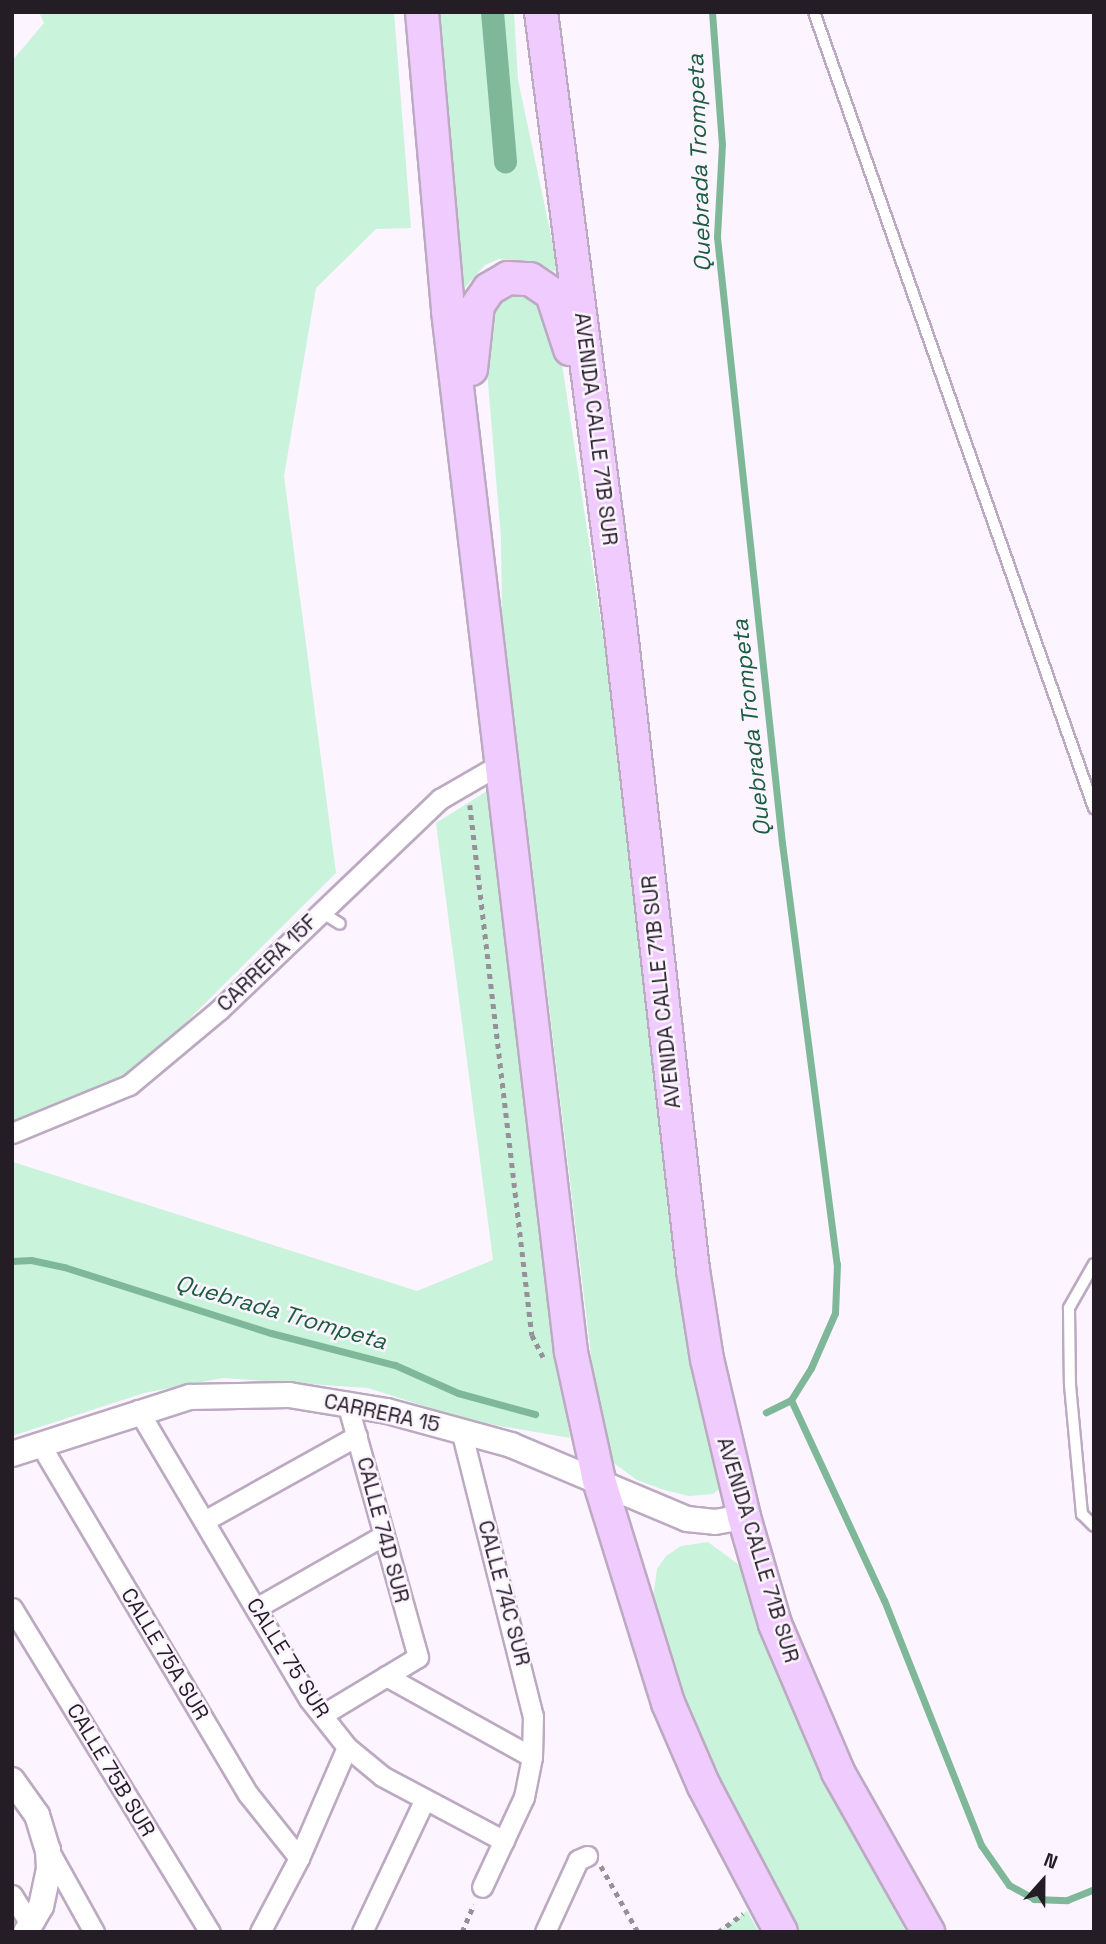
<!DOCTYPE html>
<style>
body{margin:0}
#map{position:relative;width:1106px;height:1944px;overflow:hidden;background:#fcf4ff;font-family:"Space Grotesk",sans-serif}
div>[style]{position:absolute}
.green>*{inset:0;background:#c9f3db}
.stream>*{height:7px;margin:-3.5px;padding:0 3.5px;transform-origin:3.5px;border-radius:3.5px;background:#7fb899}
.canal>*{height:23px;margin:-11.5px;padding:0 11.5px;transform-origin:11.5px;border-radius:11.5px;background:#7fb899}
.path>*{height:4.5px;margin-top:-2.25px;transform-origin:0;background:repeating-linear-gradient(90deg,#97909a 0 5px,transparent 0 10px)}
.roads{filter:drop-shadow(2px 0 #bca9c2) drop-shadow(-2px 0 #bca9c2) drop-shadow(0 2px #bca9c2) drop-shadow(0 -2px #bca9c2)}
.service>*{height:10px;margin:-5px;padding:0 5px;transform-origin:5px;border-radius:5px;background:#fff}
.minor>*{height:19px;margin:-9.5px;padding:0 9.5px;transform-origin:9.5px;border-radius:9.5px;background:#fff}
.tertiary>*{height:24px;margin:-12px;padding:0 12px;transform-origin:12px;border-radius:12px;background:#fff}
.trunk>*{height:32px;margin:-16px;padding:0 16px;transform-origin:16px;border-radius:16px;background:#f0cbfe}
span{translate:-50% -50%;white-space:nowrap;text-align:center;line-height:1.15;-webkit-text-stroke:5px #fcf4ff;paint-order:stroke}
.street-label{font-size:21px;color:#241d26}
.water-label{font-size:23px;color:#1a5d3f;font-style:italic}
.frame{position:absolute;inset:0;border:14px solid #241d26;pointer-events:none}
.north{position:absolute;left:1008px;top:1846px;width:70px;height:70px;-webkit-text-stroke:5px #fcf4ff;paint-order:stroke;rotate:21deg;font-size:19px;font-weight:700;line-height:28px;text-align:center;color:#241d26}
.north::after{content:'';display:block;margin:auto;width:24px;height:32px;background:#241d26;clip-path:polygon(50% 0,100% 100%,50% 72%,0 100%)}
</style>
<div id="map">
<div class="green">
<div style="clip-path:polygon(39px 12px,394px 12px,411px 228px,376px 229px,316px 288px,284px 476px,336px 873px,148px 1060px,98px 1090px,12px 1128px,12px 61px,44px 23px)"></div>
<div style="clip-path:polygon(434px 12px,514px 12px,518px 80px,559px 273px,536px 263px,499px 259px,485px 265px,461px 292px)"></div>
<div style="clip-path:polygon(511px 291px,528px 291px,539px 299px,557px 331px,608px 668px,679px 1295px,722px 1487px,713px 1494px,689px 1496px,664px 1490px,637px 1480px,611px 1461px,595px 1388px,502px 616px,501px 538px,484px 335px,497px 298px)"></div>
<div style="clip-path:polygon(487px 791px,570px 1438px,471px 1421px,368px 1388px,223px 1378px,144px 1393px,12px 1436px,13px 1162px,417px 1291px,493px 1260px,436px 823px)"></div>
<div style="clip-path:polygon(708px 1542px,738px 1564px,845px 1816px,906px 1932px,795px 1932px,783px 1912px,688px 1709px,652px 1605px,657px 1569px,666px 1556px,681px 1546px)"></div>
<div style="clip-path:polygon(747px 1911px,759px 1932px,718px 1932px)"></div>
</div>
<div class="stream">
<div style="left:712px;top:12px;width:132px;rotate:85.7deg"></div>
<div style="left:722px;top:144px;width:93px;rotate:93.1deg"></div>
<div style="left:717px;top:237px;width:609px;rotate:83.88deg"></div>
<div style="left:782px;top:843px;width:425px;rotate:82.6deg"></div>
<div style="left:837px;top:1264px;width:49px;rotate:92.3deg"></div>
<div style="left:835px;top:1313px;width:60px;rotate:113.6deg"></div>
<div style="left:811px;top:1368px;width:38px;rotate:122deg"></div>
<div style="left:791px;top:1400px;width:28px;rotate:154deg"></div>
<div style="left:12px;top:1261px;width:19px;rotate:-3deg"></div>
<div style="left:31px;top:1260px;width:34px;rotate:12deg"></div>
<div style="left:64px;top:1267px;width:217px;rotate:17.7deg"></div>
<div style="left:271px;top:1333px;width:128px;rotate:14.5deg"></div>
<div style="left:395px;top:1365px;width:69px;rotate:24deg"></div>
<div style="left:458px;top:1393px;width:80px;rotate:15.3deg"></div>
<div style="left:791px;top:1400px;width:221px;rotate:65.1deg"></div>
<div style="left:884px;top:1600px;width:264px;rotate:68.4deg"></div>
<div style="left:981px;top:1845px;width:49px;rotate:55deg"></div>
<div style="left:1009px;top:1885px;width:29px;rotate:29deg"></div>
<div style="left:1034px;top:1899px;width:33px;rotate:2deg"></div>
<div style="left:1067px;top:1900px;width:29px;rotate:-22deg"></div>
</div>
<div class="canal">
<div style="left:492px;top:12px;width:150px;rotate:85deg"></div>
</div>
<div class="path">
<div style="left:470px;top:805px;width:534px;rotate:83.33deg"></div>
<div style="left:532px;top:1335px;width:25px;rotate:63deg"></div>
<div style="left:601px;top:1866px;width:76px;rotate:60.7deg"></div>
<div style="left:462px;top:1932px;width:30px;rotate:-67deg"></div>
<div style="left:718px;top:1932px;width:31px;rotate:-36deg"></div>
</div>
<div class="roads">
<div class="service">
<div style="left:814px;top:12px;width:844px;rotate:70.62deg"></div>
<div style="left:321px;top:912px;width:22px;rotate:32deg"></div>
<div style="left:1094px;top:1264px;width:51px;rotate:119.6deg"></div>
<div style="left:1069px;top:1308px;width:77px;rotate:89.3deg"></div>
<div style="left:1070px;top:1385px;width:130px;rotate:84.7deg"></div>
<div style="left:1082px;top:1514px;width:17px;rotate:45deg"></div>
</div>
<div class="minor">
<div style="left:12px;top:1133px;width:126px;rotate:-22.3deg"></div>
<div style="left:129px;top:1085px;width:117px;rotate:-39.8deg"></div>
<div style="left:219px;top:1010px;width:306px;rotate:-43.7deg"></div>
<div style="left:440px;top:799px;width:72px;rotate:-30.1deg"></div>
<div style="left:138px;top:1410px;width:336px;rotate:59.4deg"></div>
<div style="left:309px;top:1699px;width:61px;rotate:51.6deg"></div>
<div style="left:347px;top:1747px;width:45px;rotate:39.6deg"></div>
<div style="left:382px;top:1776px;width:138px;rotate:28deg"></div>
<div style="left:461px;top:1430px;width:295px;rotate:75.9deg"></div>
<div style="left:533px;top:1716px;width:41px;rotate:91.4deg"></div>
<div style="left:532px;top:1757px;width:41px;rotate:101.3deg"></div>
<div style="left:524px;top:1797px;width:99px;rotate:115deg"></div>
<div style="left:40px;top:1444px;width:407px;rotate:59.3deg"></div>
<div style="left:248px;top:1794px;width:82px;rotate:51.4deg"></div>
<div style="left:204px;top:1521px;width:175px;rotate:-29.1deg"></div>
<div style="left:12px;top:1608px;width:380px;rotate:58.6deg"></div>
<div style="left:256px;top:1608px;width:147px;rotate:-29.7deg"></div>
<div style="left:386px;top:1676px;width:167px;rotate:29deg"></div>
<div style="left:322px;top:1715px;width:112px;rotate:-31.1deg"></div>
<div style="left:418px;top:1657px;width:265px;rotate:-105.6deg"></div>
<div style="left:49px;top:1851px;width:93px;rotate:60.9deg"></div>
<div style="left:12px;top:1895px;width:36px;rotate:58deg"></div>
<div style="left:260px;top:1932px;width:84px;rotate:-62.2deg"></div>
<div style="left:299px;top:1858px;width:121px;rotate:-66.6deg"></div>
<div style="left:362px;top:1932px;width:147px;rotate:-64.7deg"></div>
<div style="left:545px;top:1932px;width:79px;rotate:-65.4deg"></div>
<div style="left:578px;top:1860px;width:10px;rotate:-24deg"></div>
</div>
<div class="tertiary">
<div style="left:12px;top:1454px;width:187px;rotate:-17.8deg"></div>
<div style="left:190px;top:1397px;width:99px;rotate:-1.2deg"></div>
<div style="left:289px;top:1395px;width:99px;rotate:9.3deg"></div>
<div style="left:387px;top:1411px;width:129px;rotate:15.3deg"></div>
<div style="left:511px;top:1445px;width:191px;rotate:22.8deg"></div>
<div style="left:687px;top:1519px;width:28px;rotate:6deg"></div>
<div style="left:715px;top:1522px;width:29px;rotate:-10deg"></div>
<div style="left:12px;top:1780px;width:43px;rotate:54.5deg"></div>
<div style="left:37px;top:1815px;width:37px;rotate:73deg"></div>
<div style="left:48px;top:1850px;width:19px;rotate:87deg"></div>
<div style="left:49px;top:1869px;width:38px;rotate:102deg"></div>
<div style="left:41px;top:1906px;width:30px;rotate:120deg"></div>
</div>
<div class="trunk">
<div style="left:422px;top:12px;width:300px;rotate:85deg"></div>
<div style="left:448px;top:311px;width:1048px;rotate:83.26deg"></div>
<div style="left:571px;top:1352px;width:131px;rotate:77.7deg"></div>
<div style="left:599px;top:1480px;width:233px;rotate:72.8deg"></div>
<div style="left:668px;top:1703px;width:90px;rotate:66.6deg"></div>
<div style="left:704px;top:1786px;width:165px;rotate:62.2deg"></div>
<div style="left:541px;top:12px;width:616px;rotate:82.63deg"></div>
<div style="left:620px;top:623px;width:651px;rotate:83.56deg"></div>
<div style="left:693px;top:1270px;width:90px;rotate:81.1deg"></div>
<div style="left:707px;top:1359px;width:162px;rotate:76.8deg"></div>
<div style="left:744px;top:1517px;width:111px;rotate:73.8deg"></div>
<div style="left:775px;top:1624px;width:161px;rotate:66.9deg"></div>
<div style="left:838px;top:1772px;width:184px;rotate:60.6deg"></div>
<div style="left:471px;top:369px;width:64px;rotate:-83.8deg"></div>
<div style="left:478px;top:305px;width:19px;rotate:-55deg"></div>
<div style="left:489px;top:289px;width:22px;rotate:-30deg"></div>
<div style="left:508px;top:278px;width:22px;rotate:3deg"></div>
<div style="left:530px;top:279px;width:27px;rotate:34deg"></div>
<div style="left:552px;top:294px;width:58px;rotate:71.9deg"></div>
</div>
</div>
<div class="street-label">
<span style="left:596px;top:429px;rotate:83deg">AVENIDA CALLE 71B SUR</span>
<span style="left:267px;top:963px;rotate:-44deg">CARRERA 15F</span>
<span style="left:661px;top:992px;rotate:-96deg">AVENIDA CALLE 71B SUR</span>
<span style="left:382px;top:1413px;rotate:12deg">CARRERA 15</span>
<span style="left:383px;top:1530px;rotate:75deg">CALLE 74D SUR</span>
<span style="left:758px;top:1550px;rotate:73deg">AVENIDA CALLE 71B SUR</span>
<span style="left:504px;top:1593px;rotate:75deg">CALLE 74C SUR</span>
<span style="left:165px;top:1654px;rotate:59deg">CALLE 75A SUR</span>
<span style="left:288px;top:1658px;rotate:58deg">CALLE 75 SUR</span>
<span style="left:111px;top:1770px;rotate:59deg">CALLE 75B SUR</span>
</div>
<div class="water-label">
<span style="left:699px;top:163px;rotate:-92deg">Quebrada Trompeta</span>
<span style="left:751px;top:728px;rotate:-96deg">Quebrada Trompeta</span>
<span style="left:281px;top:1312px;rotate:16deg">Quebrada Trompeta</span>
</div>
<div class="frame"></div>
<div class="north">N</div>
</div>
